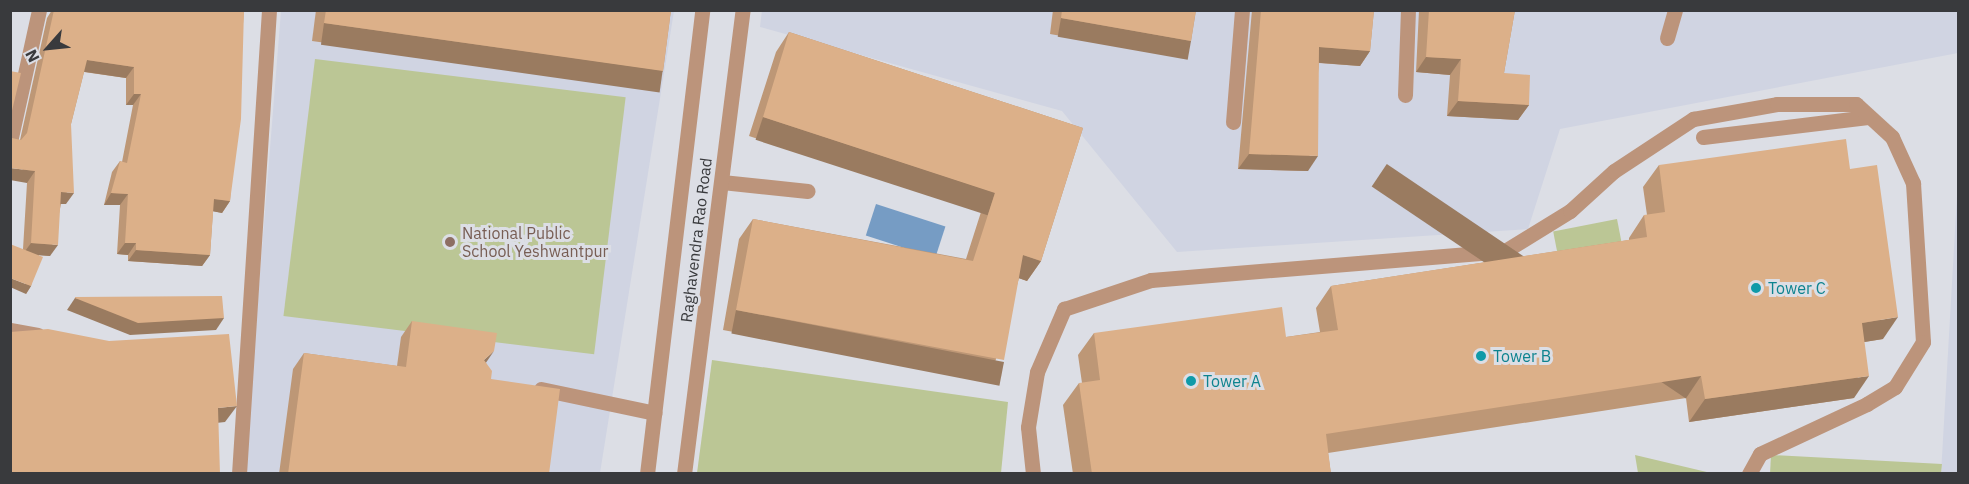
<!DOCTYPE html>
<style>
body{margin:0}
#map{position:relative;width:1969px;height:484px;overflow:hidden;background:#dcdee5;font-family:"IBM Plex Sans",sans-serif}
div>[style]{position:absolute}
.built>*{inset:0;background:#d0d4e2}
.green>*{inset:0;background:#bbc695;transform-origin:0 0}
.water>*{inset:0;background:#769cc4;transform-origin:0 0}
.lane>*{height:15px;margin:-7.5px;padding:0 7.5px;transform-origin:7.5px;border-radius:7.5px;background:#bc947b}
.street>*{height:15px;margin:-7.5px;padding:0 7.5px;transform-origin:7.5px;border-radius:7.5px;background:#bc947b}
.wall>*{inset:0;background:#bd9776}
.shaded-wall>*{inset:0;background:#9a7b60;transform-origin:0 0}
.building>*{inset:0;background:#dcb089}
.dots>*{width:16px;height:16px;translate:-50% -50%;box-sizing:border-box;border:3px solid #dcdee5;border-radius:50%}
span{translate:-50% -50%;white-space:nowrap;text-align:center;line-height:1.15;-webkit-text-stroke:6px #dcdee5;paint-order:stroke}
.education-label{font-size:16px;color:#785e54}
.left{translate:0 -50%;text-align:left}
.street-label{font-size:16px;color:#393a3d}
.culture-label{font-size:16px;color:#0d838f}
.frame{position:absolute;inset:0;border:12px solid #393a3d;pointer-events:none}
.north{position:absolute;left:18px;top:18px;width:60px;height:60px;-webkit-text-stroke:4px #dcdee5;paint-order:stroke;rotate:243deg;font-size:16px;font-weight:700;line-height:24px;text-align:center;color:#393a3d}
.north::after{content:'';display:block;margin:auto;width:21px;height:27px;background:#393a3d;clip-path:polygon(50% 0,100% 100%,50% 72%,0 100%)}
</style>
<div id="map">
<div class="built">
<div style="clip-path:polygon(762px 10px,1958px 10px,1958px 53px,1560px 129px,1528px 229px,1177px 252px,1062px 111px,760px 27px)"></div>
<div style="clip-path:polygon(281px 11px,674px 11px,600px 473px,244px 474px)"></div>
<div style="clip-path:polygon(1958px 133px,1958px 473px,1941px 474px,1957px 196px)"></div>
</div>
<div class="green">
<div style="left:315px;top:59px;width:313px;height:259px;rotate:7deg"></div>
<div style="left:1617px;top:219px;width:37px;height:65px;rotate:79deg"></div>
<div style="clip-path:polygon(712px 360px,1008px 402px,1001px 473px,697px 473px)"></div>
<div style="clip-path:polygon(1635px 455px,1711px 473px,1638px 473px)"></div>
<div style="clip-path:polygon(1771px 455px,1942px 464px,1941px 473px,1770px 474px)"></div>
</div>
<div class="water">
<div style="left:876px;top:204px;width:73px;height:33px;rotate:18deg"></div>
</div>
<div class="lane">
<div style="left:1667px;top:38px;width:29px;rotate:-74deg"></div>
<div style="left:722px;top:182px;width:86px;rotate:6deg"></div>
<div style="left:541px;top:389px;width:116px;rotate:11.9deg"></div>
</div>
<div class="street">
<div style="left:1405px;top:95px;width:85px;rotate:-88deg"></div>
<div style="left:1233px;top:122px;width:112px;rotate:-85.4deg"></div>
<div style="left:1703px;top:137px;width:166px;rotate:-6.9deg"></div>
<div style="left:10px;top:142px;width:135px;rotate:-77.6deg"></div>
<div style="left:10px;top:330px;width:28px;rotate:10deg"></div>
<div style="left:239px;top:474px;width:465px;rotate:-86.3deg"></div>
<div style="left:647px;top:474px;width:467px;rotate:-83.2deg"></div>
<div style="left:684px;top:474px;width:468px;rotate:-82.8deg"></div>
<div style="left:1033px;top:474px;width:47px;rotate:-96.1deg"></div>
<div style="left:1028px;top:427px;width:56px;rotate:-80.7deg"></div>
<div style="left:1037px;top:372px;width:69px;rotate:-66.8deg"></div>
<div style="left:1064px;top:309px;width:92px;rotate:-18.4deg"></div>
<div style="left:1151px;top:280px;width:355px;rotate:-4.7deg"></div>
<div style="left:1505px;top:251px;width:76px;rotate:-31.6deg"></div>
<div style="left:1570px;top:211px;width:59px;rotate:-42.3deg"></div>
<div style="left:1614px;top:171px;width:95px;rotate:-33.4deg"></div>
<div style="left:1693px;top:119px;width:85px;rotate:-10.1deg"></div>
<div style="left:1777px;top:104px;width:79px"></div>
<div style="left:1856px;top:104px;width:49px;rotate:42.5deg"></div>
<div style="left:1892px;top:137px;width:51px;rotate:65.5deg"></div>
<div style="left:1913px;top:183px;width:159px;rotate:86.4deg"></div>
<div style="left:1923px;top:342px;width:53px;rotate:121.9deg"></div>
<div style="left:1895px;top:387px;width:33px;rotate:149deg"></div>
<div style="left:1867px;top:404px;width:118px;rotate:155deg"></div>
<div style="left:1760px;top:454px;width:23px;rotate:119deg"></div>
</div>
<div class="wall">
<div style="clip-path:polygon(52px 10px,244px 10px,230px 201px,222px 213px,213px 211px,210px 255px,202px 266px,128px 261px,128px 255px,117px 254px,120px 205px,104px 205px,112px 172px,120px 161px,122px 162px,133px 105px,126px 105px,126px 78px,84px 72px,71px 124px,66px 204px,61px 204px,50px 256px,39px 255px,31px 286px,26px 294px,23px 249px,27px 183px,12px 138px,20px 140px,47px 18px)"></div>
<div style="clip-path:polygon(316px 10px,671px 10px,663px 71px,651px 89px,312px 41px)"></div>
<div style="clip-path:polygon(1053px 10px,1196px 10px,1191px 41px,1180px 57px,1050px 34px)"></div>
<div style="clip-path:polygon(1252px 10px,1374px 10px,1370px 51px,1360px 66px,1319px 63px,1308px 171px,1238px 169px)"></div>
<div style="clip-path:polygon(1419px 10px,1515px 10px,1504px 73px,1529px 105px,1518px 120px,1447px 116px,1450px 75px,1416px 72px)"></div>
<div style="clip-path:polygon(789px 32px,1083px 128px,1041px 261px,1027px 281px,1019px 278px,990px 380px,723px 330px,739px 239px,753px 219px,966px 259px,981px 212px,749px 136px,776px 52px)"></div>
<div style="clip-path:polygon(1659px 165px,1850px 169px,1883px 339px,1864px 342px,1854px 398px,1689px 422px,1686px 398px,1328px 453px,1331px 474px,1073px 474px,1063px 405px,1079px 383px,1082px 383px,1078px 355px,1094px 333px,1286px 337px,1320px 332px,1316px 308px,1331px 286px,1629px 240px,1629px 238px,1644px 215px,1647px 215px,1643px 187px)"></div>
<div style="clip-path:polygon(412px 321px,486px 363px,491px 379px,549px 474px,279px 474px,293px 369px,304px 353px,397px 366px,401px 337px)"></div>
</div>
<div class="shaded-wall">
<div style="left:1061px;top:18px;width:132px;height:19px;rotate:10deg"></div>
<div style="left:324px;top:23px;width:342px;height:22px;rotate:8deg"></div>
<div style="clip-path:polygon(1319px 47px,1370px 51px,1360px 66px,1309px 62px)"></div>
<div style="clip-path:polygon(1426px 57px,1461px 59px,1450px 75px,1416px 72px)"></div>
<div style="clip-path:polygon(87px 60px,134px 67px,126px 78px,79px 71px)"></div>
<div style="clip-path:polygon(134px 94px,141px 94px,133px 105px,126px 105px)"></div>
<div style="clip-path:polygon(1458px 101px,1529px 105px,1518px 120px,1447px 116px)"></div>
<div style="left:763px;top:117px;width:244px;height:24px;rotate:18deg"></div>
<div style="clip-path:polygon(1249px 154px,1318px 156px,1308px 171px,1238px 169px)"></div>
<div style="clip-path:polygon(10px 168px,35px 171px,27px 183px,10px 180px)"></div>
<div style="clip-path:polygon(61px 192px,74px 193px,66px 204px,53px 204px)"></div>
<div style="clip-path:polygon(111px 193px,128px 194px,120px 205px,104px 205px)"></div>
<div style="clip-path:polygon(214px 199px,230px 201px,222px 213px,206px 210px)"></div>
<div style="clip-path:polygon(31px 243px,58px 245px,50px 256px,23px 254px)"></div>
<div style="clip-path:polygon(125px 243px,136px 243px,128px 255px,117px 254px)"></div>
<div style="clip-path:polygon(136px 250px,210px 255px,202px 266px,128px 261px)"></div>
<div style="clip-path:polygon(1023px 255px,1041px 261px,1027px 281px,1009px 275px)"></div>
<div style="clip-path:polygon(10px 278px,31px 286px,26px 294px,10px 287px)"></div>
<div style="clip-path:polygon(75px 298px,224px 318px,216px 330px,130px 335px,67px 310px)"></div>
<div style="left:736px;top:310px;width:273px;height:24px;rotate:11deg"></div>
<div style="clip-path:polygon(1898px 317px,1883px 339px,1846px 345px,1862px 323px)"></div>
<div style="clip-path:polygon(494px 351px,483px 367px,484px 360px)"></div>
<div style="left:1701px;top:376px;width:27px;height:379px;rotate:124deg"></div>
<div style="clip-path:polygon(1869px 376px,1854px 398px,1689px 422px,1705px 399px)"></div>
<div style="clip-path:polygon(237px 406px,225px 422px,207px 424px,218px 408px)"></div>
</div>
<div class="building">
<div style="clip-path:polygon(54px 10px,244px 10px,241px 119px,230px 201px,214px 199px,210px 255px,136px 250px,136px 243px,125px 243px,128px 194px,111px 193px,120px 161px,127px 163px,141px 94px,134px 94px,134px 67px,87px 60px,71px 124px,74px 193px,61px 192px,58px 245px,31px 243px,35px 171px,10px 168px,10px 135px,12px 138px,21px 140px,27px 133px)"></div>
<div style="clip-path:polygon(326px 10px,671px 10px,663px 71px,324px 23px)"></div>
<div style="clip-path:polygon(1062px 10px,1196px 10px,1191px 41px,1061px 18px)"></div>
<div style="clip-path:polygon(1261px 10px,1374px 10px,1370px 51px,1319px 47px,1318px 156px,1249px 154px)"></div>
<div style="clip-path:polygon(1429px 10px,1515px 10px,1504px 73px,1530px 75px,1529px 105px,1458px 101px,1461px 59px,1426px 57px)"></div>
<div style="clip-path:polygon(789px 32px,1083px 128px,1041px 261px,1023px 255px,1004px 360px,736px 310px,753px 219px,973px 261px,995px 193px,763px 117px)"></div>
<div style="clip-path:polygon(10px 71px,21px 73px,10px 119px)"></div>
<div style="clip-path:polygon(1846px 139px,1850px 169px,1877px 165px,1898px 317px,1862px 323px,1869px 376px,1705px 399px,1701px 376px,1326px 434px,1331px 474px,1092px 474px,1079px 383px,1100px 380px,1094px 333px,1282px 307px,1286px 337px,1338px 330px,1331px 286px,1647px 237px,1644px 215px,1665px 212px,1659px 165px)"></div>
<div style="clip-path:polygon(10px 244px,43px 257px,31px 286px,10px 278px)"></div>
<div style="clip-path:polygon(222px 296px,224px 318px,138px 323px,75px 298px,75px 297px)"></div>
<div style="clip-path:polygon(412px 321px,497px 333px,494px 351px,484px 360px,492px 371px,491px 379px,560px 389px,549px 474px,288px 474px,304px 353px,406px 367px)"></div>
<div style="clip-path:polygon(48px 329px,109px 341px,229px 334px,237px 406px,218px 408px,220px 474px,10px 474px,10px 332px)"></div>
</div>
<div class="dots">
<div style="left:450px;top:242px;background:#8d6e63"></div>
<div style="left:1756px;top:288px;background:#0f9aa8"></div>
<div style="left:1481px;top:356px;background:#0f9aa8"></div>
<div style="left:1191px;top:381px;background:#0f9aa8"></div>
</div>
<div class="education-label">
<span class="left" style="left:462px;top:242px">National Public<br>School Yeshwantpur</span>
</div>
<div class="street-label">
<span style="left:696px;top:240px;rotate:-83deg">Raghavendra Rao Road</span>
</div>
<div class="culture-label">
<span class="left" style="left:1768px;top:288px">Tower C</span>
<span class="left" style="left:1493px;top:356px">Tower B</span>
<span class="left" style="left:1203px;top:381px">Tower A</span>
</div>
<div class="frame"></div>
<div class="north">N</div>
</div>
